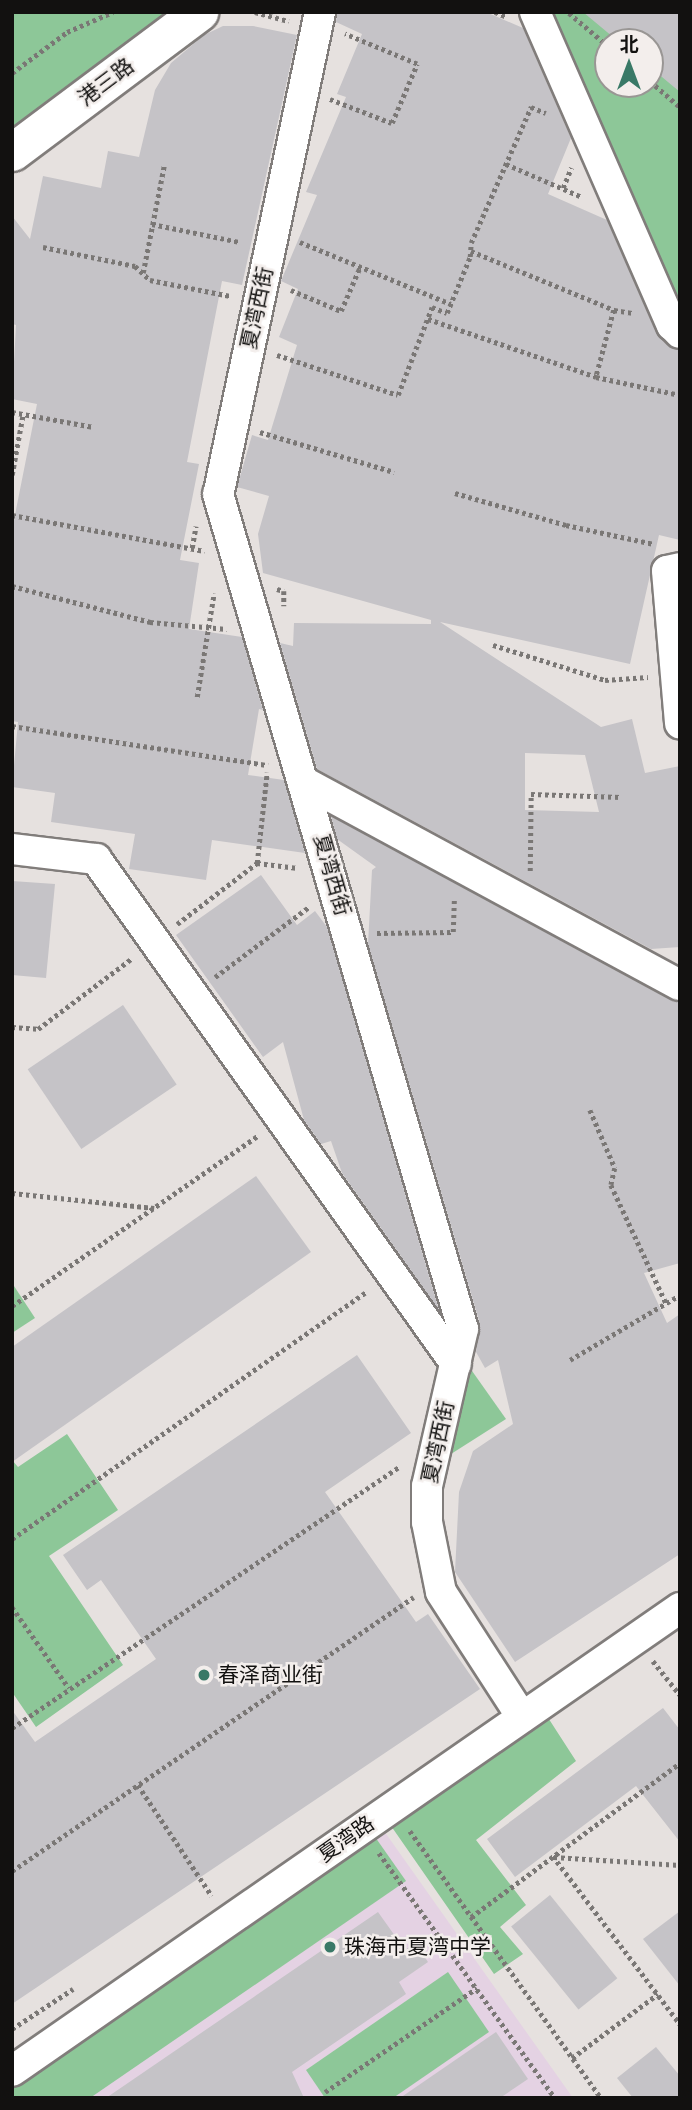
<!DOCTYPE html>
<meta charset="utf-8">
<style>
body{margin:0}
#map{position:relative;width:692px;height:2110px;overflow:hidden;background:#e6e1df;font-family:"Public Sans","Noto Sans SC",sans-serif}
div>[style]{position:absolute}
.education>*{inset:0;background:#e4d2e3}
.green>*{inset:0;background:#8dc798}
.building>*{inset:0;background:#c5c3c7;transform-origin:0 0}
.path>*{height:4.5px;margin-top:-2.25px;transform-origin:0;background:repeating-linear-gradient(90deg,#7a7775 0 3.5px,transparent 0 7px)}
.roads{filter:drop-shadow(2px 0 #817d7b) drop-shadow(-2px 0 #817d7b) drop-shadow(0 2px #817d7b) drop-shadow(0 -2px #817d7b)}
.minor>*{height:30px;margin:-15px;padding:0 15px;transform-origin:15px;border-radius:15px;background:#fff}
.major>*{height:37px;margin:-18.5px;padding:0 18.5px;transform-origin:18.5px;border-radius:18.5px;background:#fff}
.dots>*{width:19px;height:19px;translate:-50% -50%;box-sizing:border-box;border:4px solid #f3eeec;border-radius:50%}
span{translate:-50% -50%;white-space:nowrap;text-align:center;line-height:1.15;-webkit-text-stroke:5px #f3eeec;paint-order:stroke}
.street-label{font-size:21px;color:#121110}
.poi-label{font-size:21px;color:#121110}
.left{translate:0 -50%;text-align:left}
.frame{position:absolute;inset:0;border:14px solid #121110;pointer-events:none}
.north{position:absolute;left:594px;top:28px;width:70px;height:70px;box-sizing:border-box;background:#f3eeec;border:2px solid #999694;border-radius:50%;rotate:0deg;font-size:19px;font-weight:700;line-height:28px;text-align:center;color:#121110}
.north::after{content:'';display:block;margin:auto;width:24px;height:32px;background:#397967;clip-path:polygon(50% 0,100% 100%,50% 72%,0 100%)}
</style>
<div id="map">
<div class="education">
<div style="clip-path:polygon(377px 1821px,573px 2098px,12px 2098px)"></div>
</div>
<div class="green">
<div style="clip-path:polygon(12px 12px,176px 12px,12px 134px)"></div>
<div style="clip-path:polygon(evenodd,539px 12px,680px 12px,680px 329px,539px 12px,608px 42px,650px 42px,650px 84px,608px 84px,608px 42px)"></div>
<div style="clip-path:polygon(12px 1283px,35px 1318px,12px 1333px)"></div>
<div style="clip-path:polygon(465px 1361px,506px 1419px,440px 1461px)"></div>
<div style="clip-path:polygon(67px 1434px,118px 1510px,49px 1556px,123px 1665px,36px 1727px,12px 1692px,12px 1460px,18px 1467px)"></div>
<div style="clip-path:polygon(545px 1713px,576px 1761px,476px 1840px,526px 1905px,500px 1927px,523px 1954px,494px 1974px,389px 1823px)"></div>
<div style="clip-path:polygon(373px 1834px,406px 1881px,90px 2098px,12px 2098px,12px 2082px)"></div>
<div style="clip-path:polygon(448px 1972px,489px 2032px,393px 2098px,325px 2098px,306px 2070px)"></div>
</div>
<div class="building">
<div style="clip-path:polygon(evenodd,337px 12px,486px 12px,523px 28px,571px 138px,548px 194px,607px 220px,656px 332px,668px 346px,680px 350px,680px 540px,659px 535px,630px 664px,440px 622px,601px 727px,632px 719px,645px 773px,680px 766px,680px 947px,651px 949px,317px 769px,280px 643px,293px 646px,294px 623px,431px 624px,431px 620px,263px 573px,258px 534px,269px 496px,237px 487px,252px 435px,268px 440px,297px 345px,279px 337px,298px 289px,281px 281px,317px 195px,306px 192px,346px 97px,337px 94px,362px 34px,336px 22px,337px 12px,525px 753px,585px 755px,599px 812px,525px 810px,525px 753px)"></div>
<div style="clip-path:polygon(583px 12px,680px 12px,680px 92px,650px 67px,650px 42px,619px 42px)"></div>
<div style="clip-path:polygon(223px 26px,253px 26px,297px 35px,242px 285px,222px 281px,187px 462px,199px 464px,180px 560px,199px 563px,189px 629px,242px 637px,263px 710px,259px 709px,248px 775px,284px 780px,305px 853px,212px 840px,206px 880px,129px 869px,135px 834px,51px 822px,55px 793px,12px 787px,18px 722px,12px 721px,12px 530px,37px 404px,12px 399px,16px 325px,12px 324px,12px 216px,30px 239px,43px 176px,101px 188px,108px 151px,139px 157px,155px 90px,171px 63px,204px 35px)"></div>
<div style="clip-path:polygon(331px 816px,680px 1002px,680px 1263px,644px 1273px,667px 1323px,680px 1314px,680px 1554px,515px 1662px,455px 1572px,459px 1492px,473px 1451px,513px 1424px,498px 1360px,485px 1368px,476px 1352px,480px 1324px,368px 944px,372px 870px,376px 867px,337px 839px)"></div>
<div style="clip-path:polygon(261px 875px,297px 925px,315px 911px,327px 927px,439px 1310px,342px 1173px,331px 1141px,321px 1144px,304px 1120px,283px 1042px,263px 1057px,176px 935px)"></div>
<div style="clip-path:polygon(12px 881px,55px 884px,46px 978px,12px 975px)"></div>
<div style="left:123px;top:1005px;width:96px;height:115px;rotate:56deg"></div>
<div style="clip-path:polygon(256px 1176px,311px 1252px,12px 1462px,12px 1347px)"></div>
<div style="clip-path:polygon(357px 1355px,411px 1433px,325px 1492px,416px 1622px,428px 1614px,480px 1689px,12px 2004px,12px 1710px,35px 1742px,156px 1659px,101px 1580px,87px 1590px,63px 1555px)"></div>
<div style="clip-path:polygon(663px 1708px,680px 1730px,680px 1842px,636px 1786px,515px 1877px,487px 1839px)"></div>
<div style="left:550px;top:1895px;width:107px;height:50px;rotate:51deg"></div>
<div style="clip-path:polygon(680px 1911px,680px 1986px,643px 1939px)"></div>
<div style="clip-path:polygon(378px 1912px,405px 1950px,415px 1943px,428px 1962px,399px 1982px,406px 1994px,292px 2072px,304px 2098px,106px 2098px)"></div>
<div style="clip-path:polygon(496px 2032px,528px 2079px,500px 2098px,400px 2098px)"></div>
<div style="clip-path:polygon(656px 2047px,680px 2076px,680px 2098px,633px 2098px,617px 2078px)"></div>
</div>
<div class="path">
<div style="left:255px;top:12px;width:35px;rotate:15deg"></div>
<div style="left:495px;top:12px;width:13px;rotate:23deg"></div>
<div style="left:569px;top:13px;width:51px;rotate:40.2deg"></div>
<div style="left:12px;top:73px;width:69px;rotate:-36.7deg"></div>
<div style="left:67px;top:32px;width:50px;rotate:-23.5deg"></div>
<div style="left:650px;top:81px;width:40px;rotate:41deg"></div>
<div style="left:330px;top:99px;width:66px;rotate:21.2deg"></div>
<div style="left:392px;top:123px;width:64px;rotate:-67deg"></div>
<div style="left:417px;top:64px;width:78px;rotate:-157.4deg"></div>
<div style="left:506px;top:164px;width:83px;rotate:23.5deg"></div>
<div style="left:563px;top:188px;width:22px;rotate:-68deg"></div>
<div style="left:152px;top:224px;width:90px;rotate:11.6deg"></div>
<div style="left:300px;top:242px;width:163px;rotate:22.3deg"></div>
<div style="left:43px;top:247px;width:94px;rotate:11.7deg"></div>
<div style="left:135px;top:266px;width:21px;rotate:43deg"></div>
<div style="left:150px;top:280px;width:82px;rotate:11.3deg"></div>
<div style="left:471px;top:251px;width:155px;rotate:22.4deg"></div>
<div style="left:614px;top:310px;width:69px;rotate:105deg"></div>
<div style="left:143px;top:273px;width:109px;rotate:-78.9deg"></div>
<div style="left:291px;top:290px;width:54px;rotate:22.8deg"></div>
<div style="left:341px;top:311px;width:48px;rotate:-66.6deg"></div>
<div style="left:614px;top:310px;width:20px;rotate:9deg"></div>
<div style="left:428px;top:319px;width:178px;rotate:19deg"></div>
<div style="left:596px;top:377px;width:86px;rotate:12.1deg"></div>
<div style="left:277px;top:355px;width:127px;rotate:18.3deg"></div>
<div style="left:398px;top:395px;width:94px;rotate:-68.9deg"></div>
<div style="left:432px;top:307px;width:16px;rotate:22deg"></div>
<div style="left:447px;top:313px;width:61px;rotate:-67.7deg"></div>
<div style="left:470px;top:257px;width:14px;rotate:-86deg"></div>
<div style="left:471px;top:243px;width:149px;rotate:-66.2deg"></div>
<div style="left:531px;top:107px;width:16px;rotate:22deg"></div>
<div style="left:12px;top:412px;width:83px;rotate:10.4deg"></div>
<div style="left:260px;top:432px;width:140px;rotate:16.6deg"></div>
<div style="left:12px;top:475px;width:62px;rotate:-79.8deg"></div>
<div style="left:455px;top:493px;width:116px;rotate:16.1deg"></div>
<div style="left:566px;top:525px;width:90px;rotate:12.2deg"></div>
<div style="left:12px;top:515px;width:196px;rotate:10.6deg"></div>
<div style="left:192px;top:548px;width:22px;rotate:-80deg"></div>
<div style="left:12px;top:586px;width:143px;rotate:14.6deg"></div>
<div style="left:150px;top:622px;width:77px;rotate:5.2deg"></div>
<div style="left:277px;top:589px;width:7px;rotate:16deg"></div>
<div style="left:284px;top:591px;width:15px;rotate:90deg"></div>
<div style="left:493px;top:645px;width:117px;rotate:17.4deg"></div>
<div style="left:605px;top:680px;width:43px;rotate:-4deg"></div>
<div style="left:197px;top:697px;width:105px;rotate:-80.7deg"></div>
<div style="left:12px;top:726px;width:259px;rotate:8.7deg"></div>
<div style="left:257px;top:863px;width:91px;rotate:-83.7deg"></div>
<div style="left:530px;top:871px;width:77px;rotate:-89.3deg"></div>
<div style="left:531px;top:794px;width:90px;rotate:1.9deg"></div>
<div style="left:177px;top:924px;width:101px;rotate:-37.3deg"></div>
<div style="left:257px;top:863px;width:41px;rotate:7deg"></div>
<div style="left:377px;top:933px;width:76px;rotate:-0.8deg"></div>
<div style="left:453px;top:932px;width:34px;rotate:-88deg"></div>
<div style="left:215px;top:977px;width:117px;rotate:-36.7deg"></div>
<div style="left:12px;top:1027px;width:26px;rotate:4deg"></div>
<div style="left:38px;top:1029px;width:116px;rotate:-37deg"></div>
<div style="left:590px;top:1110px;width:63px;rotate:66.7deg"></div>
<div style="left:615px;top:1168px;width:17px;rotate:103deg"></div>
<div style="left:611px;top:1185px;width:130px;rotate:65deg"></div>
<div style="left:12px;top:1193px;width:143px;rotate:6deg"></div>
<div style="left:12px;top:1306px;width:300px;rotate:-34.7deg"></div>
<div style="left:570px;top:1360px;width:128px;rotate:-30.6deg"></div>
<div style="left:12px;top:1539px;width:433px;rotate:-34.9deg"></div>
<div style="left:12px;top:1607px;width:99px;rotate:54.9deg"></div>
<div style="left:653px;top:1661px;width:43px;rotate:51.5deg"></div>
<div style="left:12px;top:1728px;width:468px;rotate:-34deg"></div>
<div style="left:138px;top:1785px;width:133px;rotate:56.3deg"></div>
<div style="left:410px;top:1831px;width:328px;rotate:54.4deg"></div>
<div style="left:379px;top:1853px;width:302px;rotate:54.3deg"></div>
<div style="left:553px;top:1856px;width:211px;rotate:52.9deg"></div>
<div style="left:554px;top:1857px;width:126px;rotate:3.6deg"></div>
<div style="left:12px;top:1871px;width:486px;rotate:-34.3deg"></div>
<div style="left:471px;top:1917px;width:260px;rotate:-36.4deg"></div>
<div style="left:12px;top:2029px;width:73px;rotate:-33.3deg"></div>
<div style="left:572px;top:2058px;width:107px;rotate:-36.7deg"></div>
<div style="left:325px;top:2092px;width:184px;rotate:-34.4deg"></div>
</div>
<div class="roads">
<div class="minor">
<div style="left:320px;top:12px;width:493px;rotate:101.9deg"></div>
<div style="left:218px;top:494px;width:870px;rotate:73.65deg"></div>
<div style="left:463px;top:1329px;width:161px;rotate:102.9deg"></div>
<div style="left:427px;top:1486px;width:36px;rotate:90deg"></div>
<div style="left:427px;top:1522px;width:71px;rotate:78.7deg"></div>
<div style="left:441px;top:1592px;width:149px;rotate:57.1deg"></div>
<div style="left:535px;top:12px;width:342px;rotate:66.4deg"></div>
<div style="left:672px;top:325px;width:11px;rotate:45deg"></div>
<div style="left:680px;top:568px;width:13px;rotate:167deg"></div>
<div style="left:667px;top:571px;width:153px;rotate:85.1deg"></div>
<div style="left:304px;top:782px;width:427px;rotate:28.4deg"></div>
<div style="left:12px;top:849px;width:85px;rotate:6.8deg"></div>
<div style="left:96px;top:859px;width:620px;rotate:54.52deg"></div>
<div style="left:12px;top:2071px;width:813px;rotate:-34.73deg"></div>
</div>
<div class="major">
<div style="left:12px;top:152px;width:234px;rotate:-36.8deg"></div>
</div>
</div>
<div class="dots">
<div style="left:204px;top:1675px;background:#397967"></div>
<div style="left:330px;top:1947px;background:#397967"></div>
</div>
<div class="street-label">
<span style="left:106px;top:82px;rotate:-37deg">港三路</span>
<span style="left:257px;top:308px;rotate:-78deg">夏湾西街</span>
<span style="left:332px;top:875px;rotate:74deg">夏湾西街</span>
<span style="left:438px;top:1442px;rotate:-78deg">夏湾西街</span>
<span style="left:346px;top:1839px;rotate:-35deg">夏湾路</span>
</div>
<div class="poi-label">
<span class="left" style="left:218px;top:1675px">春泽商业街</span>
<span class="left" style="left:344px;top:1947px">珠海市夏湾中学</span>
</div>
<div class="frame"></div>
<div class="north">北</div>
</div>
